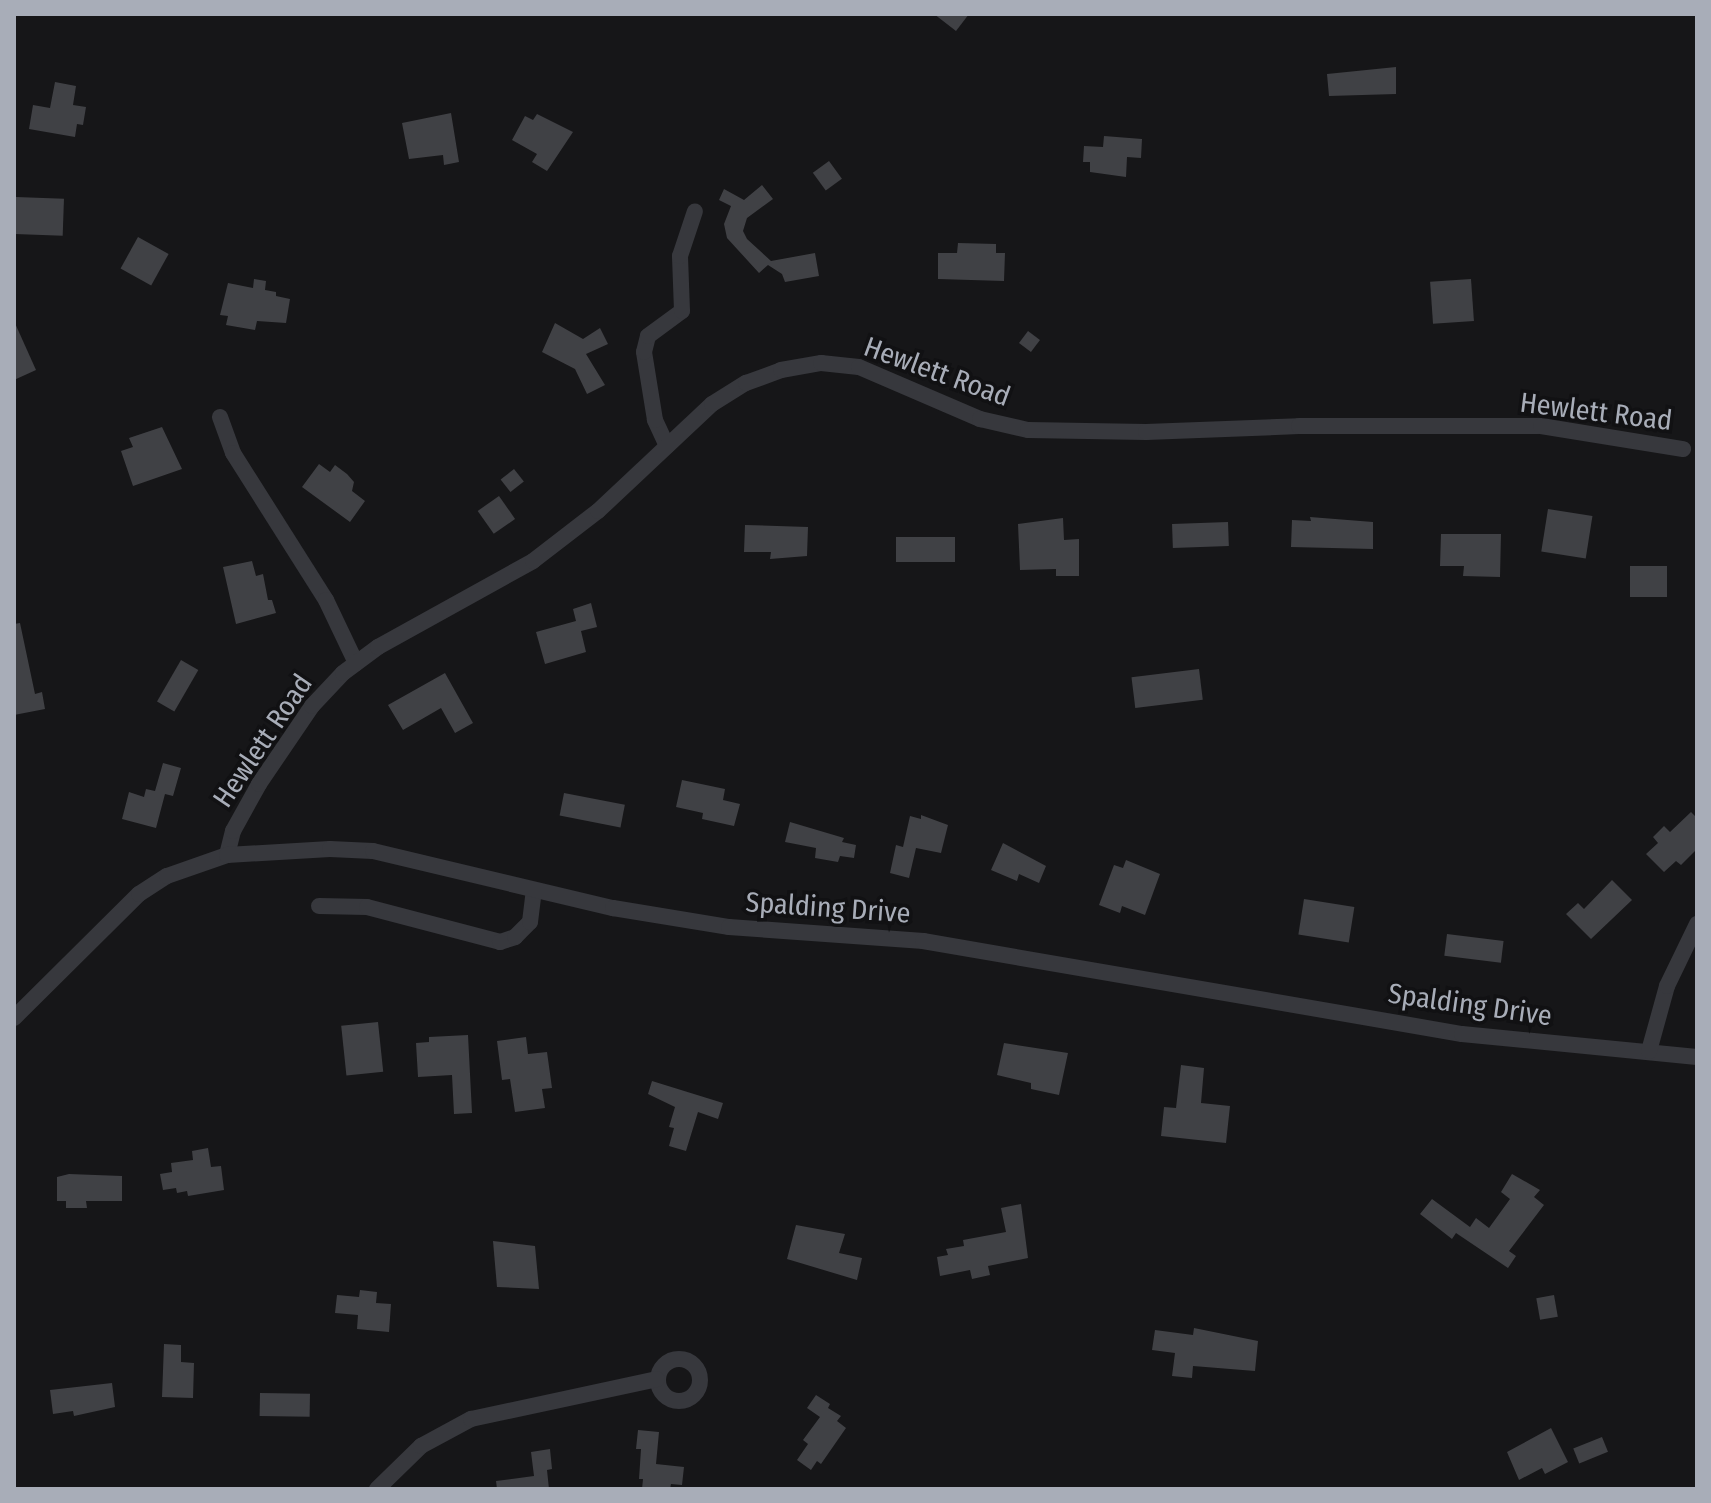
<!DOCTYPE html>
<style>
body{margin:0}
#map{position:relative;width:1711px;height:1503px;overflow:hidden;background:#161618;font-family:"Fira Sans Condensed",sans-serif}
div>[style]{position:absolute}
.building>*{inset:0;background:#404145;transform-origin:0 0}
.minor>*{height:16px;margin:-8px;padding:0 8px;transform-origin:8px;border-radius:8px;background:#37383d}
.minor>.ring{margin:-8px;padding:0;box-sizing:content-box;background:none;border:16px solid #37383d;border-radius:50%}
span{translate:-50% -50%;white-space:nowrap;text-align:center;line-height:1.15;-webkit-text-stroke:7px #111113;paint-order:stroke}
.street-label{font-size:28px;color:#a8adb8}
.frame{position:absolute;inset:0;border:16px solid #a8adb8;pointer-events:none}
</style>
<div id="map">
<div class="building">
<div style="clip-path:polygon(934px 14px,969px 14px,956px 31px)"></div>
<div style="clip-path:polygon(1396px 67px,1396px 94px,1329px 96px,1327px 74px)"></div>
<div style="clip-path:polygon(55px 82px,76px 86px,73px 105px,86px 107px,83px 125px,77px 124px,75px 137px,29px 129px,33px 105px,50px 108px)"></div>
<div style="clip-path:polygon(451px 113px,459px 162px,444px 165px,443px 155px,409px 159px,402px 123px)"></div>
<div style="clip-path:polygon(537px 114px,573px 132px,547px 171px,532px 162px,537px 154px,512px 140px,525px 116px,533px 120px)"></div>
<div style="clip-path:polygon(1104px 136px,1142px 139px,1141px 158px,1127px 157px,1126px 177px,1090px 172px,1090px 162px,1083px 162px,1084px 146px,1103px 147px)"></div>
<div style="left:829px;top:161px;width:22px;height:20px;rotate:54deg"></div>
<div style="clip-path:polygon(762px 185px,773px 199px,747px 218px,743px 231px,747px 239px,771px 261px,815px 253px,819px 276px,785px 282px,782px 274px,768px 265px,759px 273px,727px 238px,724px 224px,731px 206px,719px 200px,724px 189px,744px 200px)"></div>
<div style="left:16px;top:197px;width:48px;height:37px;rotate:2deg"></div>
<div style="left:138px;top:237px;width:35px;height:36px;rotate:29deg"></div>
<div style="clip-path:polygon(958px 243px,996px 244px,996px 253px,1005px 253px,1004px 281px,938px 279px,938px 253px,957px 253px)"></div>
<div style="clip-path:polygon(254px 279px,266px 281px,265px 290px,276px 292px,276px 296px,290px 299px,286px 323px,257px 321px,255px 330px,226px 325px,228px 316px,220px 315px,228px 283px,253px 288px)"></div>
<div style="left:1471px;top:279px;width:42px;height:41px;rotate:86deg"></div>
<div style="clip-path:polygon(14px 321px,36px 370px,14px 380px)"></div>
<div style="clip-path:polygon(555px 323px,583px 339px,600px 328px,608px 344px,586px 354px,605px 385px,587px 394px,575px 369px,542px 352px)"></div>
<div style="left:1028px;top:331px;width:15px;height:15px;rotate:37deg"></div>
<div style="clip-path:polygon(162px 427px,182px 469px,133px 486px,121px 451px,133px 447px,129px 438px)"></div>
<div style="clip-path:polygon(319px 464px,330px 472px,335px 465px,347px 474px,354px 482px,352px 491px,365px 501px,350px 522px,302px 487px)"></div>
<div style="left:514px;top:469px;width:16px;height:17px;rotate:52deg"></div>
<div style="left:499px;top:496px;width:28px;height:26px;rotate:55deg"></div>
<div style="left:1548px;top:509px;width:45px;height:43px;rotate:9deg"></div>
<div style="clip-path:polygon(1310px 517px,1373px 522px,1373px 549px,1291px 547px,1292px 520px,1311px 521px)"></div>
<div style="clip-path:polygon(1063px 518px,1064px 540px,1079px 539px,1079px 576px,1056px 576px,1056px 569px,1020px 570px,1018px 524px)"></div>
<div style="left:1228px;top:522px;width:24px;height:56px;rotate:88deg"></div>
<div style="clip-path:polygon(745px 525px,808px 527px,807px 556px,770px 559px,771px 552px,744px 552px)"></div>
<div style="clip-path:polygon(1441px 534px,1501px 534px,1500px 577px,1463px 576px,1464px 566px,1440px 566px)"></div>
<div style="left:896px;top:537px;width:59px;height:25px"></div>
<div style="clip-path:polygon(252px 561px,256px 576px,263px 574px,268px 600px,272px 600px,276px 613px,236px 624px,223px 567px)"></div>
<div style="left:1630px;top:566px;width:37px;height:31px"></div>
<div style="clip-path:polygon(591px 603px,597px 627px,581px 631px,586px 652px,545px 664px,536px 632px,576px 621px,573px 609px)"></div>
<div style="clip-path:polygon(20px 623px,35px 694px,42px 692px,45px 709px,14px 715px,14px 624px)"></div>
<div style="left:181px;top:660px;width:20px;height:48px;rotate:30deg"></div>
<div style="left:1199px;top:669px;width:31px;height:68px;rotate:83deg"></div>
<div style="clip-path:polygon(445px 673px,473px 723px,455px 733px,441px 708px,403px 730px,388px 705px)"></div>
<div style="clip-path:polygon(163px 763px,181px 768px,173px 796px,165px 794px,156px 828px,122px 819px,129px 792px,144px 797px,146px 789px,155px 791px)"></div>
<div style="clip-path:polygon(682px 780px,725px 789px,723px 800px,740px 804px,734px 826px,702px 819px,703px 813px,676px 807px)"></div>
<div style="left:564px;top:793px;width:62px;height:23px;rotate:11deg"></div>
<div style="clip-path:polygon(1691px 812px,1697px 818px,1697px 849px,1681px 865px,1676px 861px,1664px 872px,1646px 854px,1658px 843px,1653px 837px,1664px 826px,1670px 832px)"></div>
<div style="clip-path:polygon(921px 815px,948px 825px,941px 853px,916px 848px,909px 878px,890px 873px,896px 845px,903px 847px,910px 816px,921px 819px)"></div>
<div style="clip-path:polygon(790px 822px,844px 838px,842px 842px,856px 845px,854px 858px,840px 856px,838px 862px,815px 858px,816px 848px,785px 842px)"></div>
<div style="clip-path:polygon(1003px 843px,1046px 866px,1039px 883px,1019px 874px,1017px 881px,991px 870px)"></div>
<div style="clip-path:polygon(1126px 860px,1160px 874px,1145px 915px,1122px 906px,1120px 913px,1099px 905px,1114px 865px,1123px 868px)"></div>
<div style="clip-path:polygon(1612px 880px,1632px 900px,1591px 939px,1566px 914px,1578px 903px,1584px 909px)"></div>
<div style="left:1304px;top:899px;width:51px;height:36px;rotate:9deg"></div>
<div style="left:1447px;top:934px;width:57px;height:22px;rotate:7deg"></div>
<div style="left:378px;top:1022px;width:50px;height:37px;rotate:84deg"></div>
<div style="clip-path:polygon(468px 1035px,472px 1113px,454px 1114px,452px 1075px,418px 1077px,416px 1043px,429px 1042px,429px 1037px)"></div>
<div style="clip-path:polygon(526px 1037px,528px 1054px,547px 1052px,552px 1088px,542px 1089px,545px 1108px,515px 1112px,510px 1079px,502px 1080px,497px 1041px)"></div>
<div style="clip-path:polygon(1004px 1043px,1068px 1053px,1059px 1095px,1031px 1089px,1031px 1083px,997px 1075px)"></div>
<div style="clip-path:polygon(1181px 1065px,1204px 1068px,1201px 1103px,1230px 1106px,1226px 1143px,1161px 1136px,1164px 1107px,1176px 1108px)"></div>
<div style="clip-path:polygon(652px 1081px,723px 1103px,718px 1119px,698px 1112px,686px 1151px,669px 1146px,674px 1128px,669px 1127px,675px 1107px,648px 1094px)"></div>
<div style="clip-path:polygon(208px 1148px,211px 1167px,221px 1166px,224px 1190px,188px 1196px,187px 1191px,177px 1193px,176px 1188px,163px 1190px,160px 1174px,172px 1172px,171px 1163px,193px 1160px,192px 1151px)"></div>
<div style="clip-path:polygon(69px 1174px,122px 1176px,122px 1201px,86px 1201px,87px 1208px,66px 1208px,66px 1201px,57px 1201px,57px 1177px)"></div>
<div style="clip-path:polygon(1512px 1174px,1540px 1190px,1534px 1197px,1544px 1205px,1509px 1251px,1516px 1256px,1508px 1268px,1456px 1233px,1452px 1239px,1420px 1214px,1432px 1199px,1470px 1227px,1476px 1218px,1489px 1228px,1510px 1199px,1501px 1192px)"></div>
<div style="clip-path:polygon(1021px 1204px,1028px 1258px,988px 1266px,990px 1275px,972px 1279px,970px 1270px,940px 1276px,937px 1257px,948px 1255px,946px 1249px,964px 1246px,963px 1240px,1006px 1232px,1001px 1208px)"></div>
<div style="clip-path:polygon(796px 1225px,845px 1234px,839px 1253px,862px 1258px,857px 1280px,787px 1259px)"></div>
<div style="clip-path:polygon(493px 1241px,535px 1246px,539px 1289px,497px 1287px)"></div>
<div style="clip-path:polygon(360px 1290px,377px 1292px,376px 1303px,391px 1304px,389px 1332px,357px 1329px,358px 1315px,335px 1313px,337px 1295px,359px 1297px)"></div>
<div style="left:1554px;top:1295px;width:22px;height:18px;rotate:80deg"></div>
<div style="clip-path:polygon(1194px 1328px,1258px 1341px,1255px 1371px,1193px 1366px,1192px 1378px,1172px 1376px,1175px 1353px,1152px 1350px,1155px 1330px,1193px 1335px)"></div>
<div style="clip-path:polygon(164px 1344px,181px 1345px,181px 1362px,194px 1363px,193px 1398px,162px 1397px)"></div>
<div style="clip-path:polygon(112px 1383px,115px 1407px,74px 1416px,73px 1411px,53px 1414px,50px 1390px)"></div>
<div style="left:260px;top:1393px;width:50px;height:23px;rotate:1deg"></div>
<div style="clip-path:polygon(816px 1395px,830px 1404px,828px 1408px,841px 1416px,837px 1421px,846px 1428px,821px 1464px,817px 1461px,811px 1470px,797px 1460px,808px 1444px,803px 1440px,820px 1417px,807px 1408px)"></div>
<div style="clip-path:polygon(1551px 1428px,1568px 1462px,1545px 1474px,1542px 1468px,1519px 1480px,1507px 1452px)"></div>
<div style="clip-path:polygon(638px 1430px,659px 1432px,656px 1464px,684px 1467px,682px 1485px,671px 1484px,670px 1489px,642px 1489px,643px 1479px,639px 1479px,641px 1449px,636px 1449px)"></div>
<div style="left:1602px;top:1437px;width:16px;height:31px;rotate:68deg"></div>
<div style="clip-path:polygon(550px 1449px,552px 1469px,547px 1470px,549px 1489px,497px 1489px,496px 1481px,534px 1476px,531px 1452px)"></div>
</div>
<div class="minor">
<div style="left:220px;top:417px;width:38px;rotate:70deg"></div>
<div style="left:233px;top:453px;width:174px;rotate:57.7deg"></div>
<div style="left:326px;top:600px;width:70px;rotate:64.5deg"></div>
<div style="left:667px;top:446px;width:29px;rotate:-115deg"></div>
<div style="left:655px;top:420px;width:69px;rotate:-99.2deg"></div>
<div style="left:644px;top:352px;width:16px;rotate:-76deg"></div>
<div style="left:648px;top:336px;width:42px;rotate:-36.3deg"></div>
<div style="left:682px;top:311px;width:55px;rotate:-92.1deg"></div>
<div style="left:680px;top:256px;width:47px;rotate:-71.6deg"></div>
<div style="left:227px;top:855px;width:25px;rotate:-76deg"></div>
<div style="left:233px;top:831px;width:54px;rotate:-61deg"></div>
<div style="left:259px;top:784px;width:94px;rotate:-55.8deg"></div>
<div style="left:312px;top:706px;width:45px;rotate:-46.8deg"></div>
<div style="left:343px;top:673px;width:44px;rotate:-36.6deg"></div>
<div style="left:378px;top:647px;width:177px;rotate:-29deg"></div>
<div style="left:533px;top:561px;width:82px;rotate:-37.6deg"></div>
<div style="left:598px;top:511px;width:156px;rotate:-43.2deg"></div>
<div style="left:712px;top:404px;width:40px;rotate:-32deg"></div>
<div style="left:746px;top:383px;width:37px;rotate:-20deg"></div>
<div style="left:781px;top:370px;width:41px;rotate:-9.9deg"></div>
<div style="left:821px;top:363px;width:38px;rotate:6deg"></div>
<div style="left:859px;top:367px;width:132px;rotate:23.3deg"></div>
<div style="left:980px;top:419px;width:49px;rotate:12.9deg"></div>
<div style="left:1028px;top:430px;width:118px;rotate:1deg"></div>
<div style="left:1146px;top:432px;width:153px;rotate:-2.2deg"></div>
<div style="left:1299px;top:426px;width:242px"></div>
<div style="left:1541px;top:426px;width:144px;rotate:9.2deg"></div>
<div style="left:319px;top:906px;width:48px;rotate:1.2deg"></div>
<div style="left:367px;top:907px;width:138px;rotate:14.7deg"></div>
<div style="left:500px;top:942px;width:16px;rotate:-18deg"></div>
<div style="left:515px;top:937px;width:21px;rotate:-45deg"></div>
<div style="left:530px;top:922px;width:32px;rotate:-83deg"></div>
<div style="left:14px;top:1018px;width:176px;rotate:-44.8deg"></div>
<div style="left:139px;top:894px;width:33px;rotate:-33deg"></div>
<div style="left:167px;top:876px;width:64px;rotate:-19.3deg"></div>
<div style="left:227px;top:855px;width:103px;rotate:-3.3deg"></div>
<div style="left:330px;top:849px;width:43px;rotate:2.7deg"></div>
<div style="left:373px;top:851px;width:247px;rotate:13.4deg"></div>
<div style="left:613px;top:908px;width:118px;rotate:9.3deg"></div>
<div style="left:729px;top:927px;width:195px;rotate:4.1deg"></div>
<div style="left:923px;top:941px;width:547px;rotate:9.79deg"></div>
<div style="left:1462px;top:1034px;width:236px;rotate:5.6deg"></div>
<div style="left:1649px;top:1051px;width:67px;rotate:-74.5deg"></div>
<div style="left:1667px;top:986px;width:69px;rotate:-64.2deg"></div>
<div class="ring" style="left:658px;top:1359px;width:26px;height:26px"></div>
<div style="left:377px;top:1489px;width:62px;rotate:-44.3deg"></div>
<div style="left:421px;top:1446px;width:57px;rotate:-28.4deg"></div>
<div style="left:471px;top:1419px;width:190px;rotate:-12.1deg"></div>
</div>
<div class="street-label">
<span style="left:937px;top:372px;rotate:20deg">Hewlett Road</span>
<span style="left:1596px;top:412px;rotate:7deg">Hewlett Road</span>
<span style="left:263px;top:741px;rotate:-56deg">Hewlett Road</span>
<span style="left:828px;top:908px;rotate:4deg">Spalding Drive</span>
<span style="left:1470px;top:1005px;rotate:8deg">Spalding Drive</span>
</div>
<div class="frame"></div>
</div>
